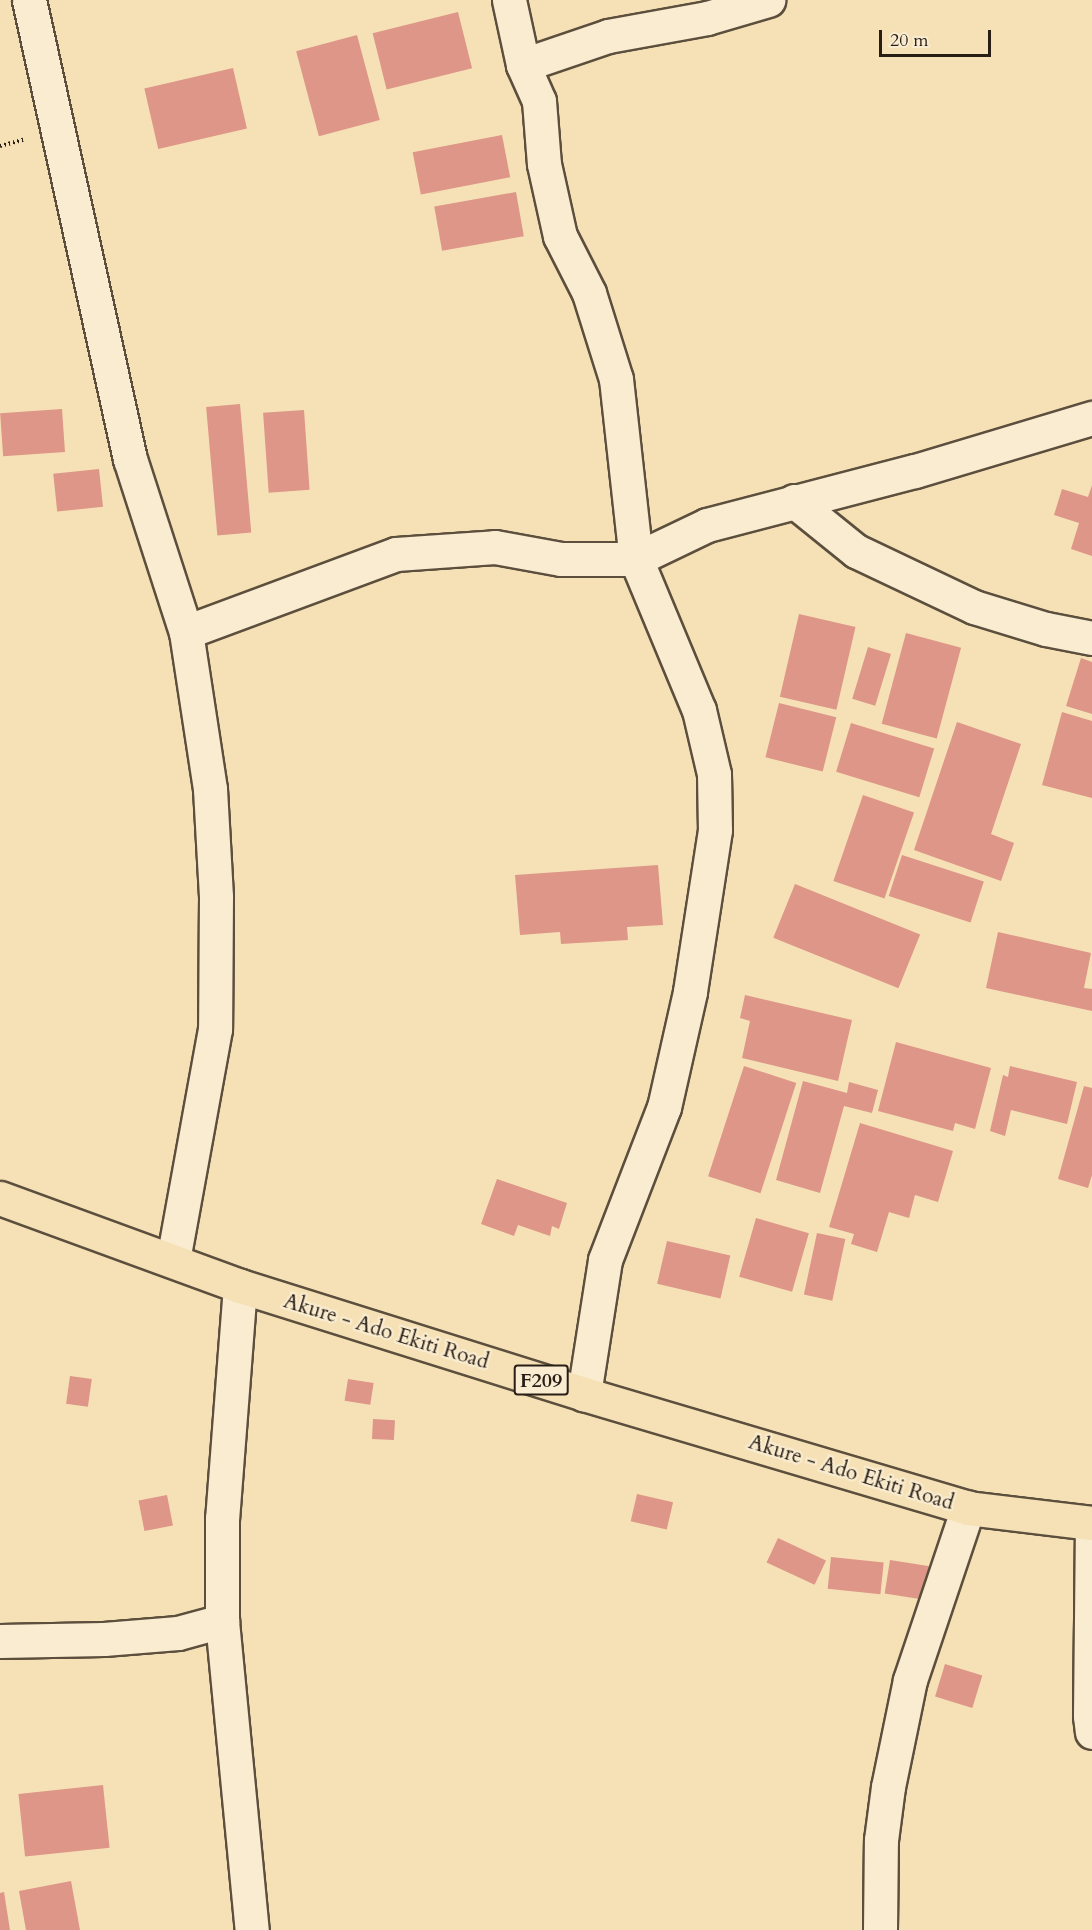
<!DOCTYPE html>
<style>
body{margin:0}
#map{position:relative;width:1092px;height:1930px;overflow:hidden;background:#f6e1b6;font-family:Cardo,serif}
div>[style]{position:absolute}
.building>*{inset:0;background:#dd9687;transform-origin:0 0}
.path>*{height:4px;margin-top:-2px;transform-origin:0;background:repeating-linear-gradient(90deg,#281e15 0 1.5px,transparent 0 4.5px)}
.roads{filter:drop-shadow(2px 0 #5c4f3d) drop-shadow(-2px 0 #5c4f3d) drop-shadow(0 2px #5c4f3d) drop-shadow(0 -2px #5c4f3d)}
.street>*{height:33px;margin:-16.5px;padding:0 16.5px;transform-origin:16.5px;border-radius:16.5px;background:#f9ecd0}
.primary>*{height:33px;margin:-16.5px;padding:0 16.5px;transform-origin:16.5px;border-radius:16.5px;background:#f6e1b6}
span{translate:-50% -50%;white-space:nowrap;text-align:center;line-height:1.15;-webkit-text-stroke:4.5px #f9ecd0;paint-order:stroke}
.shield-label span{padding:2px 4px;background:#f9ecd0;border:2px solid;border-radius:4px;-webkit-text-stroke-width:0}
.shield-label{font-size:20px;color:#281e15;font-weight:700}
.street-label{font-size:21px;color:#281e15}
.scale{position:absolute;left:879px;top:30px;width:112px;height:27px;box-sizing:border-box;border:3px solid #281e15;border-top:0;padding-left:8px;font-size:18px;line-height:21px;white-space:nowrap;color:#281e15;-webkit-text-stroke:4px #f9ecd0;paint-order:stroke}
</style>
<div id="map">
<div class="building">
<div style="left:458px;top:12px;width:58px;height:88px;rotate:76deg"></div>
<div style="left:357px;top:35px;width:88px;height:63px;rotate:75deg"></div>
<div style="left:233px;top:68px;width:62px;height:91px;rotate:77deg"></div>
<div style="left:502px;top:135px;width:43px;height:91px;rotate:79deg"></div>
<div style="left:516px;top:192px;width:45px;height:83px;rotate:80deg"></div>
<div style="left:240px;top:404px;width:129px;height:34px;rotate:85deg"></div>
<div style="left:62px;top:409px;width:43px;height:62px;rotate:86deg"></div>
<div style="left:304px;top:410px;width:80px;height:41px;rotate:86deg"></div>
<div style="left:99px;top:469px;width:38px;height:46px;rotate:84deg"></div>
<div style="clip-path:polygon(1092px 485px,1092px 556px,1071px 549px,1079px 523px,1054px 515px,1062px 489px,1088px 497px)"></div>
<div style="left:799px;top:614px;width:58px;height:85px;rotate:13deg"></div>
<div style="left:906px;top:633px;width:57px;height:94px;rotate:15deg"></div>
<div style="left:868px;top:647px;width:24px;height:54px;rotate:17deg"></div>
<div style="clip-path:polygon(1081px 658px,1092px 662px,1092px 714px,1066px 706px)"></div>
<div style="left:779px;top:703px;width:59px;height:56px;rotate:14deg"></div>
<div style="clip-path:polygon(1062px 712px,1092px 721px,1092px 798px,1042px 785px)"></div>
<div style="clip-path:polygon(957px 722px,1021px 744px,991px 834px,1014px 843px,1001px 881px,914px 850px)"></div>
<div style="left:851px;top:723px;width:87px;height:51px;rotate:17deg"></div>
<div style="left:863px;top:795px;width:54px;height:91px;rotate:19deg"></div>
<div style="left:902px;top:855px;width:86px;height:43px;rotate:18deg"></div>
<div style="clip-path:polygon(658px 865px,663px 925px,627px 927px,628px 940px,561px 944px,560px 932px,520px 935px,515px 875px)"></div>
<div style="left:795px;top:884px;width:135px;height:58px;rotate:22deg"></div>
<div style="clip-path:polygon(998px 932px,1091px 953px,1084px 988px,1092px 989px,1092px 1011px,986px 988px)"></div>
<div style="clip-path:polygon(745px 995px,852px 1020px,838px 1081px,742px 1058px,750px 1021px,740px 1018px)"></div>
<div style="clip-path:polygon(896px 1042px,991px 1068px,975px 1129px,955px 1123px,953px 1131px,878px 1111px)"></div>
<div style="left:744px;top:1066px;width:55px;height:116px;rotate:18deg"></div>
<div style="clip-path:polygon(1010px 1066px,1077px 1082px,1067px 1124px,1011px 1110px,1005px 1136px,990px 1131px,1003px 1075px,1008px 1077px)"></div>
<div style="clip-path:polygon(803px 1081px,847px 1093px,849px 1082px,878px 1090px,872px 1113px,844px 1106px,820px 1193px,776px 1180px)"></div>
<div style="clip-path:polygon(1084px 1086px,1092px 1088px,1092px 1175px,1088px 1188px,1058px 1179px)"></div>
<div style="clip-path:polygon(860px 1123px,953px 1151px,938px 1202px,915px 1195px,909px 1218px,889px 1212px,877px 1252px,851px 1244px,854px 1234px,829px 1227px)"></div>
<div style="clip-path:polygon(497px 1179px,567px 1203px,559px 1229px,552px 1226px,550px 1236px,518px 1225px,514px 1236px,481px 1224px)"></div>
<div style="left:756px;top:1218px;width:55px;height:61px;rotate:16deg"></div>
<div style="left:817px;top:1233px;width:29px;height:63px;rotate:12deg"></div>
<div style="left:667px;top:1241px;width:65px;height:44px;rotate:13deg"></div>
<div style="left:70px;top:1376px;width:22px;height:28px;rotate:8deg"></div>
<div style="left:348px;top:1379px;width:26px;height:22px;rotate:9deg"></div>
<div style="left:373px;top:1419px;width:22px;height:20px;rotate:3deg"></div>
<div style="left:637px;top:1494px;width:37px;height:28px;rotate:13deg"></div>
<div style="left:167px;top:1495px;width:31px;height:29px;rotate:79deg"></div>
<div style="left:778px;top:1538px;width:53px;height:27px;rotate:25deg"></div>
<div style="left:831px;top:1557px;width:53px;height:32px;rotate:6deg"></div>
<div style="left:890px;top:1560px;width:45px;height:34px;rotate:9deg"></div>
<div style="left:945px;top:1664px;width:39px;height:34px;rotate:17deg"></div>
<div style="left:103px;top:1785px;width:63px;height:85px;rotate:84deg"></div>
<div style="clip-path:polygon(71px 1881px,80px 1930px,26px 1930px,19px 1891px)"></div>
<div style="clip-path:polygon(4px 1892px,10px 1930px,0 1930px,0 1893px)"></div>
</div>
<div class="path">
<div style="left:0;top:146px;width:24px;rotate:-15deg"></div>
</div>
<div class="roads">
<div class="street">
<div style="left:29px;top:0;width:470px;rotate:77.6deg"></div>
<div style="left:130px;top:459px;width:182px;rotate:72.1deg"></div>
<div style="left:186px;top:632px;width:159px;rotate:81.3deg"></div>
<div style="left:210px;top:789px;width:108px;rotate:86.8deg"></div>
<div style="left:216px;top:897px;width:132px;rotate:90.4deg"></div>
<div style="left:215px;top:1029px;width:235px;rotate:100.3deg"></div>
<div style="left:509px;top:0;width:66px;rotate:77.8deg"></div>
<div style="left:523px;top:65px;width:39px;rotate:66deg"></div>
<div style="left:539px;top:101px;width:63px;rotate:85.5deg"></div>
<div style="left:544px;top:164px;width:74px;rotate:77.5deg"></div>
<div style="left:560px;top:236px;width:64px;rotate:63deg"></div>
<div style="left:589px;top:293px;width:90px;rotate:72.6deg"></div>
<div style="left:616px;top:379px;width:181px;rotate:83.7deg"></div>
<div style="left:636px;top:559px;width:164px;rotate:67.4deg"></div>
<div style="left:699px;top:710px;width:66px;rotate:76.8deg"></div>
<div style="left:714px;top:774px;width:56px;rotate:89deg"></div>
<div style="left:715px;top:830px;width:164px;rotate:98.8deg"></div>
<div style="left:690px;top:992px;width:118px;rotate:102.7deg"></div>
<div style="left:664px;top:1107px;width:164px;rotate:111.1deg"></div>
<div style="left:605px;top:1260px;width:136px;rotate:98.9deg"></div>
<div style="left:523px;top:65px;width:90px;rotate:-18.8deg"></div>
<div style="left:608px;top:36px;width:101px;rotate:-10.3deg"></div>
<div style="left:707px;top:18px;width:64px;rotate:-16.4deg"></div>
<div style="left:794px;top:501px;width:80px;rotate:38.9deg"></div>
<div style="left:856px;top:551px;width:131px;rotate:25.4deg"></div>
<div style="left:974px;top:607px;width:75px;rotate:17deg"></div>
<div style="left:1046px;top:629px;width:47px;rotate:11.1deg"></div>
<div style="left:186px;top:632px;width:224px;rotate:-20.4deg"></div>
<div style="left:396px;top:554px;width:99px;rotate:-4deg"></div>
<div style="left:495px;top:547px;width:67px;rotate:10.3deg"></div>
<div style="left:561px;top:559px;width:75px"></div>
<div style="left:636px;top:559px;width:79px;rotate:-25.6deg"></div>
<div style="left:707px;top:525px;width:215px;rotate:-14.6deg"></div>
<div style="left:915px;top:471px;width:185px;rotate:-16.7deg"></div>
<div style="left:240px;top:1286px;width:233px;rotate:94.4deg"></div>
<div style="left:222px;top:1518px;width:103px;rotate:90deg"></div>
<div style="left:222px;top:1621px;width:310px;rotate:84.5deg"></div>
<div style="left:1092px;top:1523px;width:193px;rotate:90.6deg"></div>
<div style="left:1090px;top:1716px;width:16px;rotate:83deg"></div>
<div style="left:0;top:1641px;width:104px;rotate:-1.1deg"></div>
<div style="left:104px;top:1639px;width:74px;rotate:-4.6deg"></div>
<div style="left:178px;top:1633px;width:46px;rotate:-15.3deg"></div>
<div style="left:880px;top:1930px;width:90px;rotate:-89.4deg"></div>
<div style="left:881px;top:1840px;width:53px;rotate:-82.5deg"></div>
<div style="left:888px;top:1787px;width:109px;rotate:-78.4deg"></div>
<div style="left:910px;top:1680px;width:182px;rotate:-71.4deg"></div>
</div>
<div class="primary">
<div style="left:0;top:1198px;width:256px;rotate:20.1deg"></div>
<div style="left:240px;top:1286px;width:361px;rotate:17.4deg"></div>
<div style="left:584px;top:1394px;width:401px;rotate:16.5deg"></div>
<div style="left:968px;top:1508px;width:125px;rotate:6.9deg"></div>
</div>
</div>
<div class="shield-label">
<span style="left:541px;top:1380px">F209</span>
</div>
<div class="street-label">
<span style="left:386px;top:1332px;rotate:17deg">Akure - Ado Ekiti Road</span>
<span style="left:851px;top:1473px;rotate:17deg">Akure - Ado Ekiti Road</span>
</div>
<div class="scale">20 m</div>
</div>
